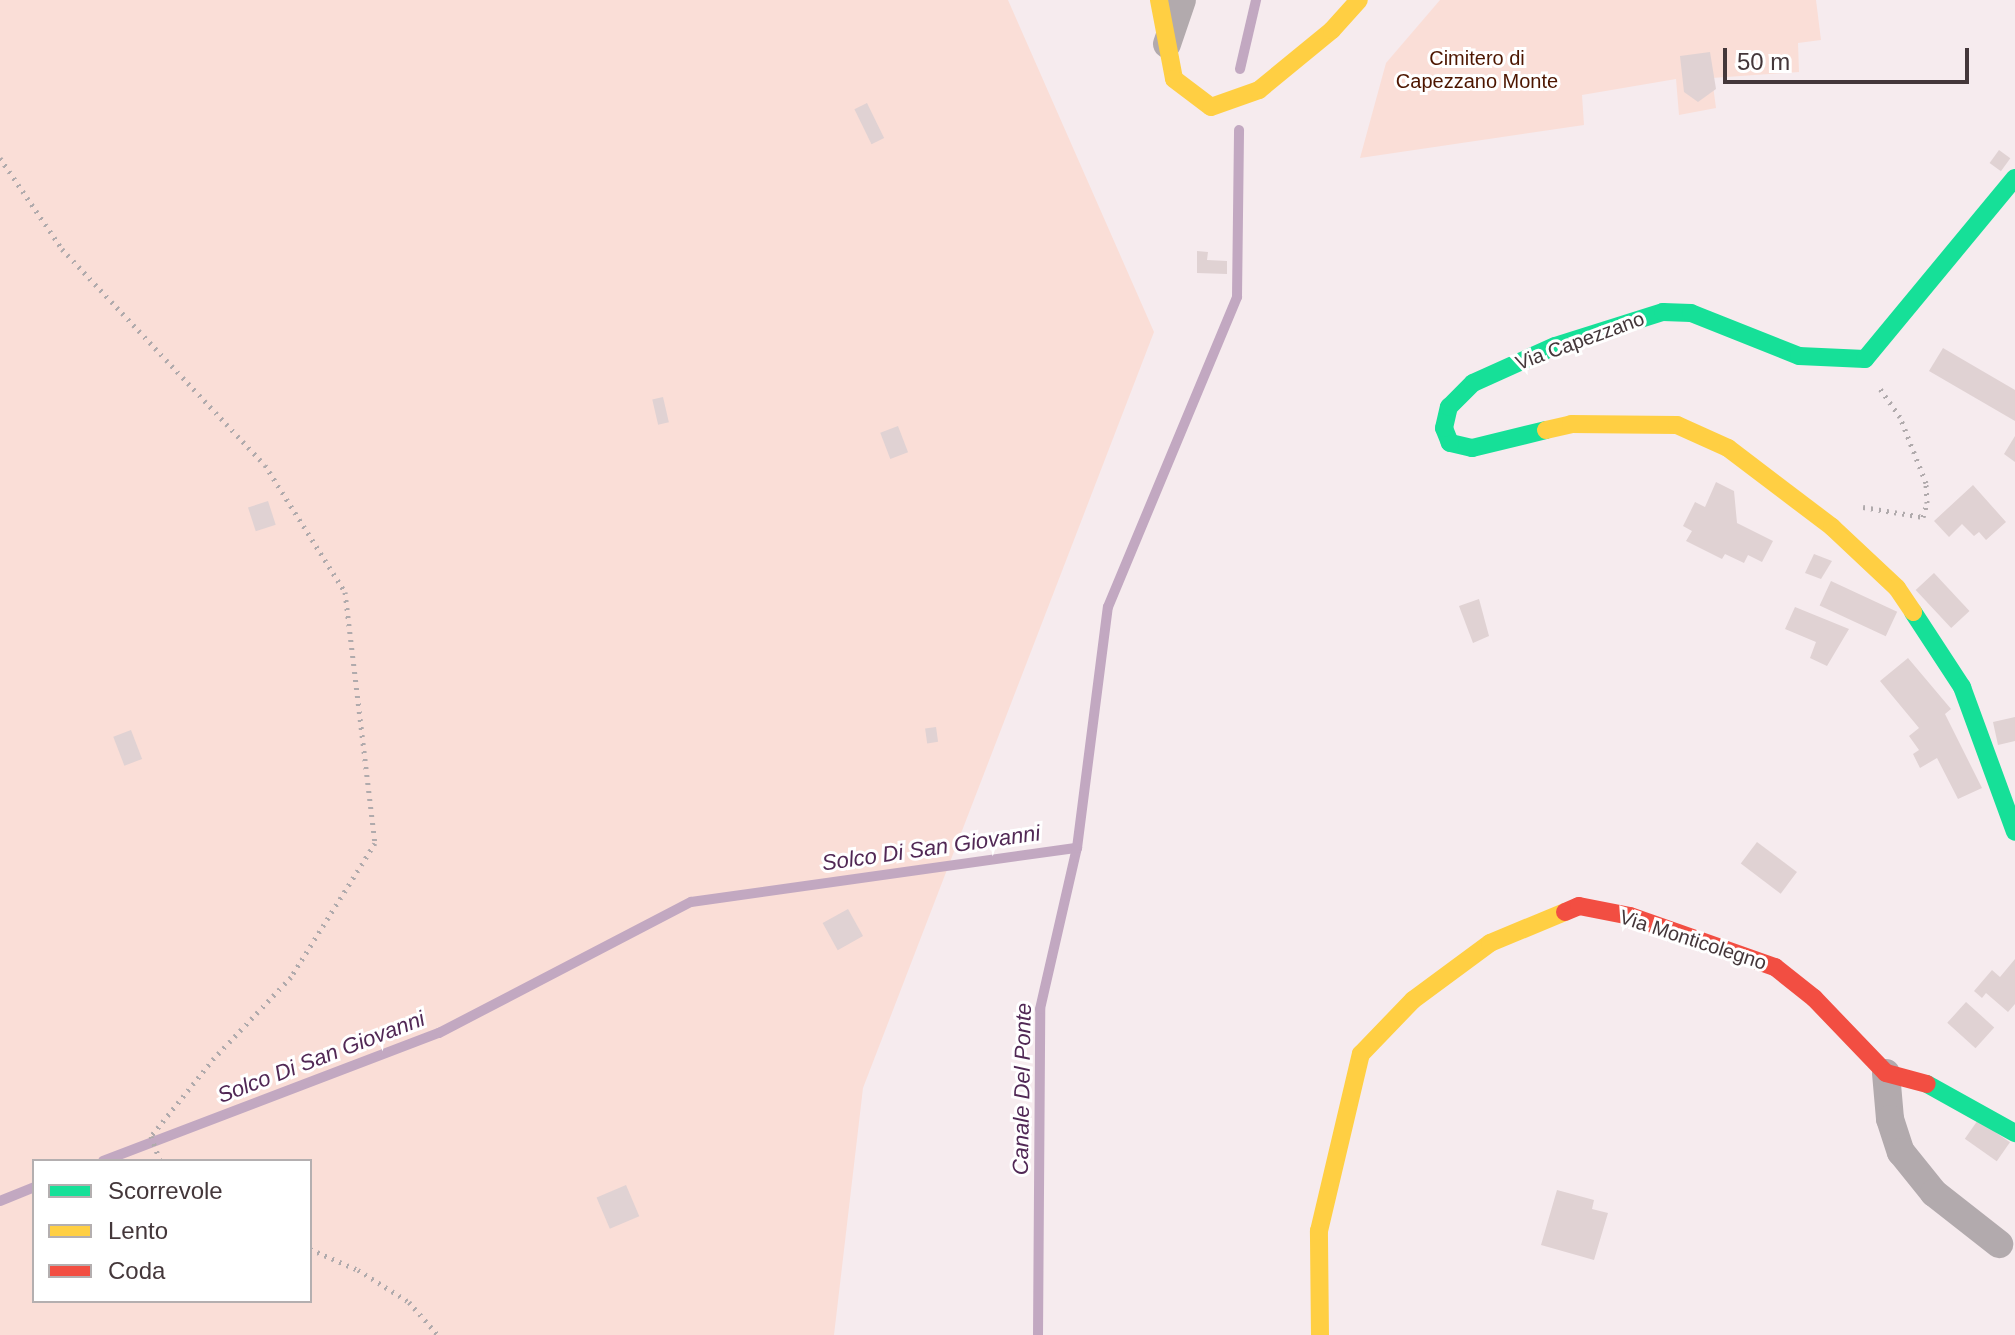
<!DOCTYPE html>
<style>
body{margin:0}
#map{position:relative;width:2015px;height:1335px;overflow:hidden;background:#f6ebee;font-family:Helvetica,sans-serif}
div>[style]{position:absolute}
.green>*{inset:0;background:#faded7}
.stream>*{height:10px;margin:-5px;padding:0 5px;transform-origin:5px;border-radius:5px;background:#c2a8c1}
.building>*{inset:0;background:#e0d2d3;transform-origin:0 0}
.path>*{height:5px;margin-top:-2.5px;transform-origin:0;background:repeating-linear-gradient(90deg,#b0aaac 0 2px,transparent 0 8px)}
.street>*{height:28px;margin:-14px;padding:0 14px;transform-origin:14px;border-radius:14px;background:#b2aaad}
.fast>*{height:18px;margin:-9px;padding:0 9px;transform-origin:9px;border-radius:9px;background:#16e098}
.slow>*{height:18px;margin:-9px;padding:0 9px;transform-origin:9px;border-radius:9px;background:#ffcf43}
.jam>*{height:18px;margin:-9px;padding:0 9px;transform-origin:9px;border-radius:9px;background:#f24e42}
span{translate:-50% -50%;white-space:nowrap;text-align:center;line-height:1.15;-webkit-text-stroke:6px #fff;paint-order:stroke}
.park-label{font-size:20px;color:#4d1600}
.street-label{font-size:20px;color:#44373a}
.water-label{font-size:22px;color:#512855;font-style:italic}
.legend{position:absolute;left:32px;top:1159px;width:280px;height:144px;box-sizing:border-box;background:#fff;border:2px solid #b4afb0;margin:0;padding:10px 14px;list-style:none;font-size:24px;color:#44373a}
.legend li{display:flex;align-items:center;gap:16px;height:40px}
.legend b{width:40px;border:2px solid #b4afb0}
.scale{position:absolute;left:1723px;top:48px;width:246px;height:36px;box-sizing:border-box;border:4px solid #44373a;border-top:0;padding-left:10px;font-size:24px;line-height:28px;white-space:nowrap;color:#44373a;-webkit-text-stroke:6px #fff;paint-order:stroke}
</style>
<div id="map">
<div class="green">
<div style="clip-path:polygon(evenodd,0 0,1008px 0,1154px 332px,863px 1088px,834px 1335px,0 1335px,0 0,34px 1161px,310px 1161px,310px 1301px,34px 1301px,34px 1161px)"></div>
<div style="clip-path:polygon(1440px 0,1816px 0,1821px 40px,1798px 43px,1799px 72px,1712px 78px,1716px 108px,1679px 115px,1676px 79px,1582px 95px,1584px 125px,1360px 158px,1386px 63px)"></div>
</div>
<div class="stream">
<div style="left:1240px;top:69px;width:71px;rotate:-76.9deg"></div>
<div style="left:103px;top:1161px;width:360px;rotate:-20.9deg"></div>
<div style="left:439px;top:1033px;width:284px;rotate:-27.5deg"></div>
<div style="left:691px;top:902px;width:390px;rotate:-8deg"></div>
<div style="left:0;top:1201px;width:37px;rotate:-22deg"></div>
<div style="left:1038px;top:1335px;width:326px;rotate:-89.6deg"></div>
<div style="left:1040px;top:1009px;width:165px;rotate:-77.1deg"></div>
<div style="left:1077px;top:848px;width:243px;rotate:-82.7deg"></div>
<div style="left:1108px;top:607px;width:336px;rotate:-67.4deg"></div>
<div style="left:1237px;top:297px;width:167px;rotate:-89.3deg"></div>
</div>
<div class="building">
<div style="clip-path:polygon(1710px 52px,1716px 89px,1698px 102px,1684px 92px,1680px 56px)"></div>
<div style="left:867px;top:103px;width:39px;height:14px;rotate:64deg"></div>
<div style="left:1999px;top:150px;width:14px;height:16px;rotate:36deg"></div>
<div style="clip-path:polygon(1197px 251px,1208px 252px,1207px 260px,1227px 261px,1227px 274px,1197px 273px)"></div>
<div style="clip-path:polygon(1943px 348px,2015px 390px,2015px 421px,1929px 371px)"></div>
<div style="left:663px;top:397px;width:26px;height:11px;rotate:77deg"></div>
<div style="left:898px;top:426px;width:28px;height:19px;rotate:69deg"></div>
<div style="clip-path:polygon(2015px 436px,2015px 462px,2004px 454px)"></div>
<div style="clip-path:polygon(1716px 482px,1734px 491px,1737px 523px,1773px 541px,1762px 562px,1748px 555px,1744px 563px,1725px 554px,1722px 559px,1686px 541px,1692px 531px,1683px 526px,1695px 502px,1705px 507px)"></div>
<div style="clip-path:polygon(1973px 485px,2006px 522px,1986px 540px,1979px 532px,1974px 536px,1962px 524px,1949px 537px,1934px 521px)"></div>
<div style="left:268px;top:501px;width:25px;height:21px;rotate:72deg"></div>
<div style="clip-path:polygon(1814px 554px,1832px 561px,1821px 579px,1805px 573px)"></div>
<div style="left:1934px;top:573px;width:52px;height:25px;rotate:47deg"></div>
<div style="left:1831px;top:581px;width:73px;height:27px;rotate:25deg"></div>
<div style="clip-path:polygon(1479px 599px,1489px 636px,1473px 643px,1459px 606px)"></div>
<div style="clip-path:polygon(1795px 607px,1849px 629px,1827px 666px,1810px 658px,1816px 642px,1785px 629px)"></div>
<div style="clip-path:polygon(1908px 658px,1951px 709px,1945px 714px,1982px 788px,1958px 799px,1937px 758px,1920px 768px,1913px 754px,1919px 750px,1909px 736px,1919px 728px,1880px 681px)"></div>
<div style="clip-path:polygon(2015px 717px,2015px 741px,1998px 745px,1993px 722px)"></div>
<div style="left:936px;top:727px;width:15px;height:11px;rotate:82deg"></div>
<div style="left:131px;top:730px;width:31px;height:19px;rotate:69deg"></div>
<div style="left:1757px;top:842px;width:50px;height:27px;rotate:37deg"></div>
<div style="left:848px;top:909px;width:31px;height:29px;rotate:61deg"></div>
<div style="clip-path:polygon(2015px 959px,2015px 1004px,2008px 1012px,1986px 993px,1982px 998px,1974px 991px,1992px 970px,2000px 977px)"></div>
<div style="left:1966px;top:1002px;width:38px;height:28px;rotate:42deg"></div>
<div style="left:1978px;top:1120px;width:39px;height:23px;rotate:35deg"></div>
<div style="left:626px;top:1185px;width:34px;height:32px;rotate:67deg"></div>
<div style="clip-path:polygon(1557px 1190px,1594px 1200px,1592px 1209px,1608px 1213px,1594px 1260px,1541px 1245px)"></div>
</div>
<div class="path">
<div style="left:0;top:158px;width:110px;rotate:55.7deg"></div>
<div style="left:62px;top:249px;width:296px;rotate:46.8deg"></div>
<div style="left:265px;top:465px;width:150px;rotate:57.8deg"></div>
<div style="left:345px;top:592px;width:253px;rotate:83.2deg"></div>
<div style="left:375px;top:843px;width:158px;rotate:122.1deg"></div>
<div style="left:291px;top:977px;width:112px;rotate:133.5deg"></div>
<div style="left:214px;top:1058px;width:100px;rotate:128.9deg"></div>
<div style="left:151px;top:1136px;width:27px;rotate:70deg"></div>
<div style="left:1863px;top:507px;width:61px;rotate:9.5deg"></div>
<div style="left:1923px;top:517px;width:15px;rotate:-74deg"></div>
<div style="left:1927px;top:503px;width:20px;rotate:-93deg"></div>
<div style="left:1926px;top:483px;width:71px;rotate:-111.5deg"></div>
<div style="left:1900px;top:417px;width:35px;rotate:-125deg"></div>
<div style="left:310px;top:1249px;width:52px;rotate:23.6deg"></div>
<div style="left:358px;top:1270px;width:60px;rotate:32.1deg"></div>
<div style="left:409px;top:1302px;width:44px;rotate:48.7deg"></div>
</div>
<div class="street">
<div style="left:1167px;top:44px;width:46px;rotate:-71.2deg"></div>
<div style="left:1886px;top:1073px;width:46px;rotate:85deg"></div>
<div style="left:1890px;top:1119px;width:35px;rotate:72deg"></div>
<div style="left:1901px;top:1152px;width:53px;rotate:51.2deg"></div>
<div style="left:1934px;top:1193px;width:83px;rotate:38.1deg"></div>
</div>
<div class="fast">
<div style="left:1546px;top:430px;width:76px;rotate:166.3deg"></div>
<div style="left:1472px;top:448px;width:23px;rotate:-167deg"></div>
<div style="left:1450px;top:443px;width:16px;rotate:-112deg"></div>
<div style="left:1444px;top:428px;width:22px;rotate:-77deg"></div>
<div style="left:1449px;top:407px;width:34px;rotate:-45deg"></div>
<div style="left:1473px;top:383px;width:90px;rotate:-24.3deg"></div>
<div style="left:1555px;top:346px;width:113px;rotate:-17.5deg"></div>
<div style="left:1663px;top:312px;width:28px;rotate:2deg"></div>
<div style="left:1691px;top:313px;width:116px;rotate:21.7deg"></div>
<div style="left:1799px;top:356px;width:66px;rotate:2.6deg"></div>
<div style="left:1865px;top:359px;width:235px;rotate:-50.4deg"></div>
<div style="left:1913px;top:612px;width:90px;rotate:56.8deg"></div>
<div style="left:1962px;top:687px;width:154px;rotate:69.9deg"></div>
<div style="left:1927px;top:1084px;width:101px;rotate:29.1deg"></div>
</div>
<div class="slow">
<div style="left:1159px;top:0;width:80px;rotate:79.2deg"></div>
<div style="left:1174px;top:79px;width:46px;rotate:37.1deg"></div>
<div style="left:1211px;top:107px;width:51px;rotate:-19.5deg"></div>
<div style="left:1259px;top:90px;width:94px;rotate:-39.4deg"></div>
<div style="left:1332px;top:30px;width:40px;rotate:-48deg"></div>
<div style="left:1546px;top:430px;width:26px;rotate:-13deg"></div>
<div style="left:1571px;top:424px;width:106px;rotate:0.5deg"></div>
<div style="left:1677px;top:425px;width:56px;rotate:24.3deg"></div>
<div style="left:1728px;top:448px;width:131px;rotate:37.2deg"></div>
<div style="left:1832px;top:527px;width:89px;rotate:43.2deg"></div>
<div style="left:1897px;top:588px;width:29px;rotate:56deg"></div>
<div style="left:1320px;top:1335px;width:104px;rotate:-90.6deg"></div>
<div style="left:1319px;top:1231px;width:182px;rotate:-76.7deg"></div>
<div style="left:1361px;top:1054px;width:75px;rotate:-46.1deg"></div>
<div style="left:1413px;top:1000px;width:96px;rotate:-36.5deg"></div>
<div style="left:1490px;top:943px;width:81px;rotate:-22.5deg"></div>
</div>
<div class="jam">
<div style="left:1565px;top:912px;width:15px;rotate:-23deg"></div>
<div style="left:1579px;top:906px;width:52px;rotate:11.1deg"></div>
<div style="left:1630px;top:916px;width:154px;rotate:19.4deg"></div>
<div style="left:1775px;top:967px;width:50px;rotate:38.5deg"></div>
<div style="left:1814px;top:998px;width:104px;rotate:46.2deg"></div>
<div style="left:1886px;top:1073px;width:42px;rotate:15deg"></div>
</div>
<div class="park-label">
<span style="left:1477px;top:70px">Cimitero di<br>Capezzano Monte</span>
</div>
<div class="street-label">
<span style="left:1580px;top:341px;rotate:-20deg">Via Capezzano</span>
<span style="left:1693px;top:940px;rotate:18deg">Via Monticolegno</span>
</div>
<div class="water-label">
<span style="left:931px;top:848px;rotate:-8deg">Solco Di San Giovanni</span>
<span style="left:321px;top:1057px;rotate:-21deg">Solco Di San Giovanni</span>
<span style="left:1022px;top:1089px;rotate:-89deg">Canale Del Ponte</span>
</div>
<ul class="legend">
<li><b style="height:10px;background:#16e098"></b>Scorrevole</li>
<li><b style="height:10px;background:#ffcf43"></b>Lento</li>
<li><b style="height:10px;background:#f24e42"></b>Coda</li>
</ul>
<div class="scale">50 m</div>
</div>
